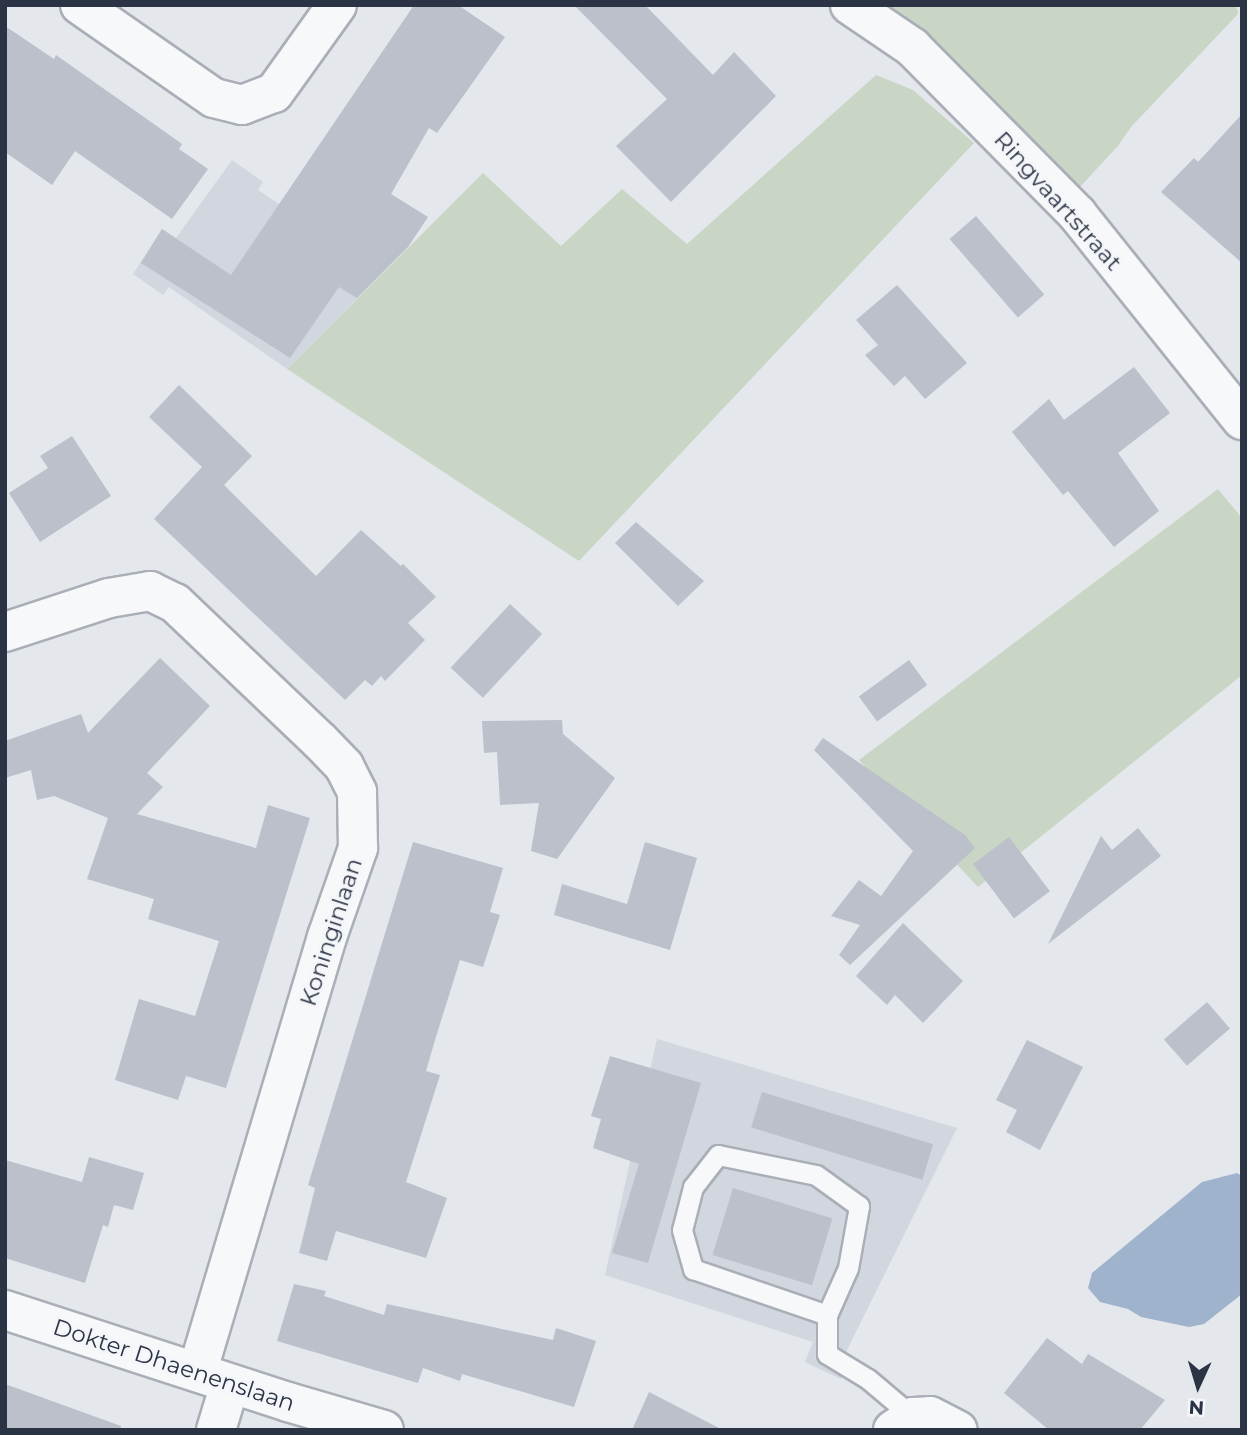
<!DOCTYPE html>
<style>
body{margin:0}
#map{position:relative;width:1247px;height:1435px;overflow:hidden;background:#e4e7ec;font-family:Montserrat,sans-serif}
div>[style]{position:absolute}
.built>*{inset:0;background:#d2d6de}
.green>*{inset:0;background:#c9d6c5}
.water>*{inset:0;background:#9fb4cc}
.building>*{inset:0;background:#bbc0ca;transform-origin:0 0}
.roads{filter:drop-shadow(2px 0 #a9aeb7) drop-shadow(-2px 0 #a9aeb7) drop-shadow(0 2px #a9aeb7) drop-shadow(0 -2px #a9aeb7)}
.lane>*{height:19px;margin:-9.5px;padding:0 9.5px;transform-origin:9.5px;border-radius:9.5px;background:#f7f8fa}
.street>*{height:38px;margin:-19px;padding:0 19px;transform-origin:19px;border-radius:19px;background:#f7f8fa}
span{translate:-50% -50%;white-space:nowrap;text-align:center;line-height:1.15;-webkit-text-stroke:6px #f4f6f9;paint-order:stroke}
.street-label{font-size:23px;color:#2b3445}
.frame{position:absolute;inset:0;border:7px solid #2b3445;pointer-events:none}
.north{position:absolute;left:1163px;top:1351px;width:70px;height:70px;-webkit-text-stroke:5px #f4f6f9;paint-order:stroke;rotate:184deg;font-size:19px;font-weight:700;line-height:28px;text-align:center;color:#2b3445}
.north::after{content:'';display:block;margin:auto;width:24px;height:32px;background:#2b3445;clip-path:polygon(50% 0,100% 100%,50% 72%,0 100%)}
</style>
<div id="map">
<div class="built">
<div style="clip-path:polygon(232px 160px,263px 182px,258px 190px,383px 272px,287px 369px,169px 287px,163px 295px,133px 274px,162px 229px,176px 238px)"></div>
<div style="clip-path:polygon(657px 1039px,957px 1128px,847px 1350px,841px 1379px,805px 1362px,813px 1342px,605px 1275px)"></div>
</div>
<div class="green">
<div style="clip-path:polygon(876px 5px,1236px 5px,1238px 14px,1131px 127px,1118px 146px,1078px 189px,986px 91px)"></div>
<div style="clip-path:polygon(876px 75px,913px 90px,974px 143px,579px 561px,287px 369px,483px 173px,561px 246px,622px 189px,687px 244px)"></div>
<div style="clip-path:polygon(1218px 489px,1242px 518px,1242px 675px,978px 887px,859px 760px)"></div>
</div>
<div class="water">
<div style="clip-path:polygon(1237px 1173px,1242px 1176px,1242px 1294px,1204px 1324px,1189px 1327px,1141px 1317px,1128px 1309px,1100px 1302px,1088px 1288px,1092px 1273px,1202px 1182px)"></div>
</div>
<div class="building">
<div style="clip-path:polygon(414px 5px,458px 5px,505px 37px,437px 133px,429px 128px,391px 194px,428px 217px,408px 247px,357px 298px,339px 287px,290px 358px,141px 263px,162px 229px,231px 275px)"></div>
<div style="clip-path:polygon(574px 5px,645px 5px,713px 75px,734px 52px,776px 96px,671px 202px,616px 146px,667px 99px)"></div>
<div style="clip-path:polygon(5px 26px,54px 59px,56px 55px,151px 122px,182px 144px,179px 149px,208px 169px,172px 219px,75px 151px,52px 185px,5px 152px)"></div>
<div style="clip-path:polygon(1242px 114px,1242px 263px,1161px 192px,1194px 158px,1198px 162px)"></div>
<div style="left:976px;top:216px;width:104px;height:35px;rotate:49deg"></div>
<div style="clip-path:polygon(897px 285px,967px 363px,925px 399px,905px 376px,894px 386px,865px 355px,878px 345px,856px 320px)"></div>
<div style="clip-path:polygon(1134px 367px,1170px 413px,1118px 453px,1159px 511px,1114px 547px,1068px 491px,1063px 495px,1012px 432px,1049px 399px,1064px 420px)"></div>
<div style="clip-path:polygon(179px 385px,252px 456px,224px 485px,316px 576px,361px 530px,401px 566px,403px 564px,436px 597px,408px 623px,425px 640px,385px 681px,381px 676px,372px 686px,365px 680px,345px 700px,154px 519px,202px 467px,149px 417px)"></div>
<div style="clip-path:polygon(72px 436px,111px 496px,40px 542px,9px 493px,48px 468px,40px 456px)"></div>
<div style="clip-path:polygon(636px 522px,704px 581px,678px 606px,615px 543px)"></div>
<div style="left:510px;top:604px;width:44px;height:87px;rotate:43deg"></div>
<div style="clip-path:polygon(160px 658px,210px 706px,147px 773px,163px 787px,137px 814px,256px 848px,268px 805px,310px 818px,226px 1088px,186px 1076px,178px 1100px,115px 1080px,139px 999px,195px 1016px,219px 941px,148px 919px,154px 899px,87px 879px,108px 818px,54px 796px,37px 800px,31px 770px,5px 778px,5px 741px,81px 714px,88px 733px)"></div>
<div style="left:909px;top:660px;width:31px;height:62px;rotate:54deg"></div>
<div style="clip-path:polygon(562px 720px,563px 734px,615px 778px,557px 859px,531px 851px,539px 803px,500px 805px,497px 752px,484px 753px,482px 721px)"></div>
<div style="clip-path:polygon(823px 738px,965px 835px,975px 848px,850px 965px,839px 955px,860px 925px,831px 916px,859px 880px,881px 896px,913px 851px,814px 750px)"></div>
<div style="clip-path:polygon(1138px 828px,1161px 856px,1048px 944px,1101px 836px,1112px 850px)"></div>
<div style="left:1009px;top:837px;width:68px;height:45px;rotate:53deg"></div>
<div style="clip-path:polygon(413px 842px,503px 868px,490px 912px,500px 915px,483px 967px,460px 960px,435px 1040px,426px 1071px,440px 1075px,406px 1182px,447px 1198px,426px 1258px,336px 1231px,327px 1261px,299px 1253px,315px 1188px,308px 1185px)"></div>
<div style="clip-path:polygon(645px 842px,697px 858px,670px 950px,554px 915px,562px 884px,627px 904px)"></div>
<div style="clip-path:polygon(903px 923px,963px 981px,923px 1023px,895px 995px,887px 1005px,856px 976px)"></div>
<div style="left:1207px;top:1002px;width:35px;height:57px;rotate:49deg"></div>
<div style="clip-path:polygon(1027px 1040px,1083px 1067px,1040px 1150px,1006px 1132px,1017px 1110px,996px 1100px)"></div>
<div style="clip-path:polygon(610px 1056px,701px 1083px,648px 1263px,612px 1253px,639px 1164px,593px 1148px,601px 1119px,591px 1116px)"></div>
<div style="left:762px;top:1092px;width:179px;height:37px;rotate:17deg"></div>
<div style="clip-path:polygon(89px 1157px,144px 1173px,133px 1210px,114px 1205px,108px 1227px,103px 1225px,85px 1283px,5px 1258px,5px 1160px,82px 1182px)"></div>
<div style="left:733px;top:1188px;width:104px;height:70px;rotate:17deg"></div>
<div style="clip-path:polygon(294px 1284px,326px 1291px,324px 1296px,384px 1315px,387px 1304px,553px 1340px,556px 1328px,596px 1341px,574px 1407px,462px 1374px,460px 1381px,423px 1368px,418px 1383px,277px 1341px)"></div>
<div style="clip-path:polygon(1047px 1338px,1082px 1364px,1088px 1354px,1165px 1400px,1140px 1430px,1049px 1430px,1004px 1393px)"></div>
<div style="clip-path:polygon(5px 1384px,121px 1426px,120px 1430px,5px 1430px)"></div>
<div style="clip-path:polygon(649px 1392px,723px 1430px,632px 1430px)"></div>
</div>
<div class="roads">
<div class="lane">
<div style="left:827px;top:1315px;width:51px;rotate:-65.9deg"></div>
<div style="left:848px;top:1268px;width:63px;rotate:-79.9deg"></div>
<div style="left:859px;top:1206px;width:53px;rotate:-144.2deg"></div>
<div style="left:816px;top:1175px;width:100px;rotate:-168.5deg"></div>
<div style="left:718px;top:1155px;width:41px;rotate:128deg"></div>
<div style="left:693px;top:1187px;width:44px;rotate:104.3deg"></div>
<div style="left:682px;top:1230px;width:41px;rotate:74.2deg"></div>
<div style="left:693px;top:1269px;width:142px;rotate:18.9deg"></div>
<div style="left:827px;top:1315px;width:39px;rotate:90deg"></div>
<div style="left:827px;top:1354px;width:48px;rotate:31.4deg"></div>
<div style="left:868px;top:1379px;width:59px;rotate:40.2deg"></div>
</div>
<div class="street">
<div style="left:80px;top:5px;width:163px;rotate:34.8deg"></div>
<div style="left:214px;top:98px;width:29px;rotate:14deg"></div>
<div style="left:242px;top:105px;width:34px;rotate:-21deg"></div>
<div style="left:274px;top:93px;width:108px;rotate:-54.4deg"></div>
<div style="left:850px;top:5px;width:75px;rotate:34.1deg"></div>
<div style="left:912px;top:47px;width:235px;rotate:45.3deg"></div>
<div style="left:1077px;top:214px;width:264px;rotate:51.3deg"></div>
<div style="left:5px;top:632px;width:109px;rotate:-18.1deg"></div>
<div style="left:109px;top:598px;width:42px;rotate:-9.7deg"></div>
<div style="left:150px;top:591px;width:28px;rotate:26deg"></div>
<div style="left:175px;top:603px;width:200px;rotate:43.6deg"></div>
<div style="left:320px;top:741px;width:35px;rotate:46deg"></div>
<div style="left:344px;top:766px;width:29px;rotate:63deg"></div>
<div style="left:357px;top:792px;width:56px;rotate:89deg"></div>
<div style="left:358px;top:848px;width:94px;rotate:109.2deg"></div>
<div style="left:327px;top:937px;width:454px;rotate:106.6deg"></div>
<div style="left:5px;top:1310px;width:298px;rotate:18deg"></div>
<div style="left:288px;top:1402px;width:100px;rotate:16.3deg"></div>
<div style="left:216px;top:1430px;width:48px;rotate:-73.1deg"></div>
<div style="left:893px;top:1430px;width:24px;rotate:-33deg"></div>
<div style="left:913px;top:1417px;width:17px;rotate:-3deg"></div>
<div style="left:930px;top:1416px;width:31px;rotate:27deg"></div>
</div>
</div>
<div class="street-label">
<span style="left:1058px;top:201px;rotate:48deg">Ringvaartstraat</span>
<span style="left:331px;top:932px;rotate:-72deg">Koninginlaan</span>
<span style="left:174px;top:1365px;rotate:18deg">Dokter Dhaenenslaan</span>
</div>
<div class="frame"></div>
<div class="north">N</div>
</div>
